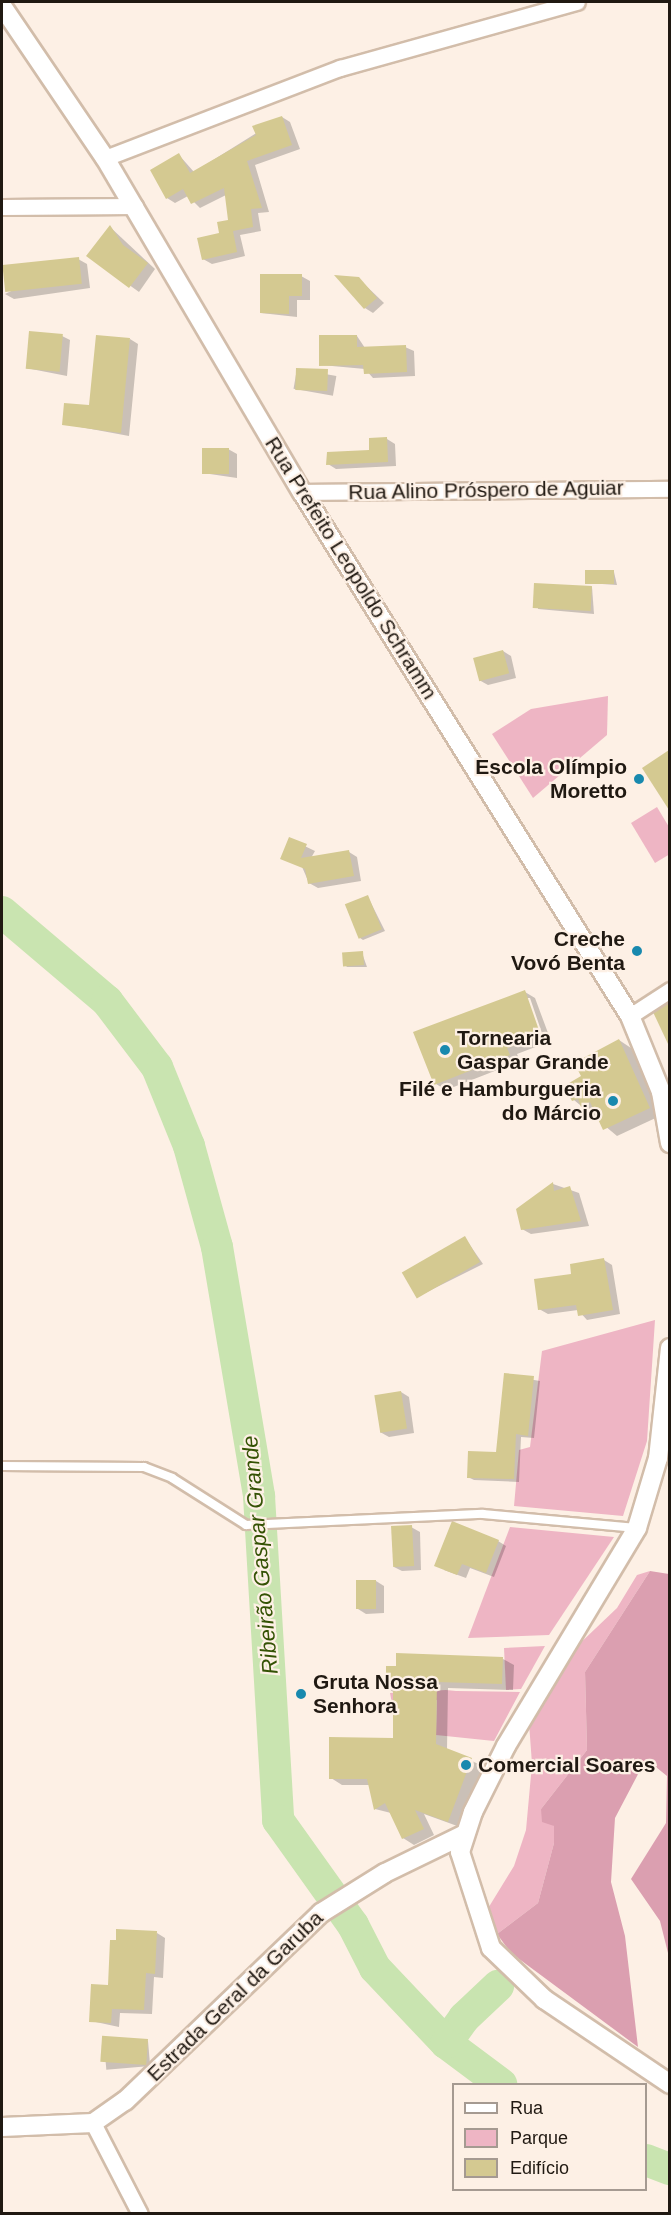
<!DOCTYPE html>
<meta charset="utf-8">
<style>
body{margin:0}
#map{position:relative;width:671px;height:2215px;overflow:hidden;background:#fdf0e5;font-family:Arial,sans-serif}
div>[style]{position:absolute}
.green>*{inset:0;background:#eeb5c4}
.forest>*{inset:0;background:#db9fb0}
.shadow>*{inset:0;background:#0003;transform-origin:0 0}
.river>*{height:32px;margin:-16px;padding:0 16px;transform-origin:16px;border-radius:16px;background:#c9e4b0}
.building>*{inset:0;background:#d4c991;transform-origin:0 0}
.roads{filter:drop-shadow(2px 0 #d2bdaa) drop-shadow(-2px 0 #d2bdaa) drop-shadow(0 2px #d2bdaa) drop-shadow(0 -2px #d2bdaa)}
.service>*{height:8px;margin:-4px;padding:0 4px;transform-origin:4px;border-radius:4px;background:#fff}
.minor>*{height:15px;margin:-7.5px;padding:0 7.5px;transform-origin:7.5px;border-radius:7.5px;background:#fff}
.tertiary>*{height:18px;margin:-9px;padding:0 9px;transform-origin:9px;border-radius:9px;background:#fff}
.dots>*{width:16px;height:16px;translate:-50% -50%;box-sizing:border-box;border:3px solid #fdf0e5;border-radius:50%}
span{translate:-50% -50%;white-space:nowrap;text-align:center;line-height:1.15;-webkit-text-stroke:4.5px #fdf0e5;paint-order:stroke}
.street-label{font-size:21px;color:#201912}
.poi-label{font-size:21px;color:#201912;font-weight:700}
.right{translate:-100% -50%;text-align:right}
.left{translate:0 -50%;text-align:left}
.water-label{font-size:22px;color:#345204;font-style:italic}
.frame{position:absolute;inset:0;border:3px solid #201912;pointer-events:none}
.legend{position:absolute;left:452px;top:2083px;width:195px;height:108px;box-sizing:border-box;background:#fdf0e5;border:2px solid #a59a91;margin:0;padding:8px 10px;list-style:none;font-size:18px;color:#201912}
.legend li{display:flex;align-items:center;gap:12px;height:30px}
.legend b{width:30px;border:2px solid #a59a91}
</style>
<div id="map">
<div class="green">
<div style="clip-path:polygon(608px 696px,607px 735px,533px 798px,492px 734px,531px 709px)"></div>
<div style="clip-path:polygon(657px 807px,669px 827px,670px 854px,655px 863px,631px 823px)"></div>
<div style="clip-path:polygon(655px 1320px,647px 1441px,623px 1516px,514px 1506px,519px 1450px,530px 1447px,542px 1351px)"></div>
<div style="clip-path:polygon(510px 1527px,614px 1537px,549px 1635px,468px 1638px)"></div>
<div style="clip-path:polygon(650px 1571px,585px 1672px,587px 1750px,541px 1809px,554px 1826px,554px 1843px,538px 1903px,497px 1934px,487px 1910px,514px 1866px,526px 1830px,532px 1764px,529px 1723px,575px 1648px,617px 1608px,637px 1575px)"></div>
<div style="clip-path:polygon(545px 1646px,521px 1689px,506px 1690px,504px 1648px)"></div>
<div style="clip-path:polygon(446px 1690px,456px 1691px,520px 1692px,494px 1741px,436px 1735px,437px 1700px,393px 1709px,390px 1693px)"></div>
</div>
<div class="forest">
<div style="clip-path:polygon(650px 1571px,669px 1574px,669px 1957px,660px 1921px,631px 1879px,666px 1823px,667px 1776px,646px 1759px,615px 1818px,611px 1882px,625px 1936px,638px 2047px,511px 1953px,497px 1934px,538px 1903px,554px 1843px,554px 1826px,542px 1822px,541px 1809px,587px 1750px,585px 1672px)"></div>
</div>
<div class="shadow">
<div style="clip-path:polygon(282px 117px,290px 122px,300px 149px,255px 165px,269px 212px,258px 213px,261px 231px,240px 235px,245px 256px,212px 264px,203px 259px,230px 221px,226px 195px,200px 208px,188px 196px,175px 203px,167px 198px,179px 155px,194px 172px)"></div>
<div style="clip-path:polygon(110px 227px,155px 269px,139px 292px,89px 256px)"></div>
<div style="clip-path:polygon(78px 259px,87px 264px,90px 288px,14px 299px,5px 294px)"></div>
<div style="clip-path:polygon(301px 276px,310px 281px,310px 300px,297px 300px,297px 317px,261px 313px)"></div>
<div style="clip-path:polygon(359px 279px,384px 303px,373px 313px,365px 308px)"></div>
<div style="clip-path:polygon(62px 336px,70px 340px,67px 376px,26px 368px)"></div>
<div style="clip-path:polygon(357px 336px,365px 348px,405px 347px,414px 351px,415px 376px,373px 378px,365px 369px,321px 365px)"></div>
<div style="clip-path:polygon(130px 339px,138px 344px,129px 436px,64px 424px,91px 407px)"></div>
<div style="left:297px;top:369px;width:40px;height:20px;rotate:10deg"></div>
<div style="clip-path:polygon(387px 439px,395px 444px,396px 466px,336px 469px,328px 464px,371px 451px)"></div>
<div style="clip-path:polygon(228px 449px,237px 454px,237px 478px,203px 473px)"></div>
<div style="clip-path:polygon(614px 572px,617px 585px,587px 583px)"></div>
<div style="clip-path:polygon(536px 585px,592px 587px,594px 614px,538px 609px)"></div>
<div style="clip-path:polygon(503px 651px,511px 656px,516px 678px,488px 685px,479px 680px)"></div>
<div style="clip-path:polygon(666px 754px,670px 755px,670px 808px,644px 768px)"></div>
<div style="clip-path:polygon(290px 839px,315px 851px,311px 858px,349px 852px,357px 857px,361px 881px,318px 888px,309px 883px)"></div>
<div style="clip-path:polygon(368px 897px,385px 931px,363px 940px,360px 938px)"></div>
<div style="clip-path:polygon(362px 953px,367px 967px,346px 967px)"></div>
<div style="clip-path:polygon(evenodd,525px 992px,535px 998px,551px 1041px,517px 1054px,520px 1061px,446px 1090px,436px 1084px,525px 992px,526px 998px,530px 998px,545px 1042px,542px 1043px,526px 998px)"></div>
<div style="clip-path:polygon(670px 1004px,670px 1043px,655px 1013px)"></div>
<div style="clip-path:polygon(619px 1040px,631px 1048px,662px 1115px,617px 1136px,574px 1100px,583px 1077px)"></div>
<div style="clip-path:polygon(553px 1184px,579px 1193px,589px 1226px,531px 1234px,522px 1229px)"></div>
<div style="clip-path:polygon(465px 1238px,483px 1264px,421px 1295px)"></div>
<div style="clip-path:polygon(604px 1260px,612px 1265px,620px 1314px,587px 1320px,578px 1310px,548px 1314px,539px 1309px,573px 1275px)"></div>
<div style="clip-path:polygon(505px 1375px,540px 1381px,534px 1438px,521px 1437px,519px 1482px,474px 1480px,468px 1477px,497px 1453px)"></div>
<div style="clip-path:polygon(401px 1392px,409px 1397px,414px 1433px,389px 1437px,380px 1432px)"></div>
<div style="clip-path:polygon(411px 1527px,420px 1532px,421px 1570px,402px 1571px,394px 1567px)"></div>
<div style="clip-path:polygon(498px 1541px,506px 1546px,494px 1577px,470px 1568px,466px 1578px,444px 1570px)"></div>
<div style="clip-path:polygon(376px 1581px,384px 1586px,384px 1613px,366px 1614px,358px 1609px,358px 1582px)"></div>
<div style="clip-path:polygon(503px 1659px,514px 1665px,513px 1690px,448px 1688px,447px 1750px,483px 1766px,460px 1827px,424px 1814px,434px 1835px,414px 1845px,403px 1838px,391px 1813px,375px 1809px,370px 1785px,342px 1785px,331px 1778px,394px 1740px,395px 1693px,387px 1688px)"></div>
<div style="clip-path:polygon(157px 1933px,165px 1938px,163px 1978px,154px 1977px,152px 2014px,120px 2013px,119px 2027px,91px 2021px)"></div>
<div style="left:148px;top:2041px;width:25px;height:44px;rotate:85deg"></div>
</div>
<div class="river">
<div style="left:2px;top:912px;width:138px;rotate:40.3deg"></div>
<div style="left:107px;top:1001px;width:83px;rotate:52.9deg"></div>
<div style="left:157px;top:1067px;width:85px;rotate:67.9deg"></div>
<div style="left:189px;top:1146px;width:105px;rotate:74.5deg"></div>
<div style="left:217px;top:1247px;width:253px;rotate:80.4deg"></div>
<div style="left:259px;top:1496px;width:325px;rotate:86.6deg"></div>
<div style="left:278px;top:1820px;width:129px;rotate:54.5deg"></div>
<div style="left:353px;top:1925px;width:48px;rotate:62.9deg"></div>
<div style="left:375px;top:1968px;width:103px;rotate:46.6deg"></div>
<div style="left:446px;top:2043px;width:69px;rotate:36.7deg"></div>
<div style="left:446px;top:2043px;width:31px;rotate:-54deg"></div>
<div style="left:464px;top:2018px;width:47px;rotate:-43.3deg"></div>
<div style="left:646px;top:2160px;width:26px;rotate:21deg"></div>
</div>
<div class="building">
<div style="clip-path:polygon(282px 116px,292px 145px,247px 161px,262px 208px,251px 209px,253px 227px,233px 231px,237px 252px,202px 260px,197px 238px,219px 233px,217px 222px,228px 220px,224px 188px,191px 204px,183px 189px,166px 199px,150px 170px,179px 153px,190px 173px,256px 135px,252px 126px)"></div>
<div style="clip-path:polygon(110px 225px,123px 245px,148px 263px,129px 288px,86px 256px)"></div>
<div style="left:79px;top:257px;width:27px;height:77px;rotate:84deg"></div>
<div style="clip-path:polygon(260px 274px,302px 274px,302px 296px,289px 296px,289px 314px,260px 313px)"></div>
<div style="clip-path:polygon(334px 275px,359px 277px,377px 298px,364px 309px)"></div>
<div style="left:29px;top:331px;width:34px;height:38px;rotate:5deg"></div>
<div style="clip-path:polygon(96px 335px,130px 338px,121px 433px,62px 425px,64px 403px,89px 405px)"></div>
<div style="clip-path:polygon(319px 335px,357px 335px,357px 347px,406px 345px,407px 372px,364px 374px,363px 365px,319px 366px)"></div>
<div style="left:296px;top:368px;width:32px;height:22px;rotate:2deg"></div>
<div style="clip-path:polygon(387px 437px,388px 462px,326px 465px,327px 452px,369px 450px,369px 438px)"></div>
<div style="left:202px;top:448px;width:27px;height:26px"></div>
<div style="left:585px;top:570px;width:29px;height:14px"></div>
<div style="left:534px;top:583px;width:58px;height:25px;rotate:3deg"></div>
<div style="left:503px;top:650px;width:24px;height:31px;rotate:75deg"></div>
<div style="clip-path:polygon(669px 750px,669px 810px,642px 768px)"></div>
<div style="clip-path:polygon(289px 837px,307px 844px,301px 858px,349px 850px,354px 876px,308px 884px,305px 869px,280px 859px)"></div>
<div style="left:368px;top:895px;width:37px;height:25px;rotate:68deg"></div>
<div style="left:363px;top:951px;width:14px;height:21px;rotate:86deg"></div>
<div style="clip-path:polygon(525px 990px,541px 1036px,507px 1048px,510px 1055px,434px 1085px,413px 1032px)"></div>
<div style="clip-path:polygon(669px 1002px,669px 1046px,653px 1012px)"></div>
<div style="clip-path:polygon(619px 1039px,650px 1108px,603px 1130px,590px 1102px,581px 1107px,578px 1099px,572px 1101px,564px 1086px,581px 1076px,574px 1063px)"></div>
<div style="clip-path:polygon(553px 1182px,554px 1191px,570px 1186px,581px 1221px,521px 1230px,516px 1209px)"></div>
<div style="left:465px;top:1236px;width:30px;height:73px;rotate:60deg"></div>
<div style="clip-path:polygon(604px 1258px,613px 1310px,578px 1316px,576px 1305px,538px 1310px,534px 1279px,571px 1274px,570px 1264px)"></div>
<div style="clip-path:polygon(504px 1373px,534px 1376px,528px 1436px,516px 1434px,514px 1479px,467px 1478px,468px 1451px,496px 1452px)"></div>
<div style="left:401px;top:1391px;width:38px;height:27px;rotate:81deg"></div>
<div style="clip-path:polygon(452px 1521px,499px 1540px,486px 1573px,462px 1564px,457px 1575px,434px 1566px)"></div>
<div style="left:412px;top:1525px;width:41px;height:21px;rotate:87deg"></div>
<div style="left:376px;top:1580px;width:29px;height:20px;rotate:90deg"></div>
<div style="clip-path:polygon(396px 1653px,503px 1657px,502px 1684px,437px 1682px,436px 1744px,472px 1758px,448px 1822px,415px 1810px,424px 1829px,402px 1839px,385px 1803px,374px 1810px,367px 1779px,329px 1779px,329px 1737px,393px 1738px,393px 1689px,386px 1689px,386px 1666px,396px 1666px)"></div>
<div style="clip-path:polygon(116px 1929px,157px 1931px,155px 1974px,146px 1973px,144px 2010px,112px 2009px,111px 2023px,89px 2022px,91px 1984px,108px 1985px,110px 1940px,116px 1940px)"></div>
<div style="left:148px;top:2039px;width:26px;height:46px;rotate:94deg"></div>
</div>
<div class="roads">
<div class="service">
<div style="left:2px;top:1466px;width:142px;rotate:0.4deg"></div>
<div style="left:144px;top:1467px;width:30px;rotate:21deg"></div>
<div style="left:172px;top:1478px;width:88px;rotate:32.4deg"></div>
<div style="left:246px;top:1525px;width:237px;rotate:-2.7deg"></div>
<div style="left:483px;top:1514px;width:154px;rotate:5.2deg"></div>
</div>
<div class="minor">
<div style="left:105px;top:158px;width:252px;rotate:-21deg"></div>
<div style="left:340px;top:68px;width:246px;rotate:-15.6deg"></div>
<div style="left:2px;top:207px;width:133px;rotate:-0.4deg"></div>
<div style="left:302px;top:492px;width:368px;rotate:-0.5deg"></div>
<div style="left:630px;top:1016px;width:48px;rotate:-33deg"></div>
<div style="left:93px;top:2123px;width:102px;rotate:62.7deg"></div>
</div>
<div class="tertiary">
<div style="left:2px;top:6px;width:184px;rotate:55.9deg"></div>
<div style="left:105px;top:158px;width:388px;rotate:59.5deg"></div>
<div style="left:302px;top:492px;width:618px;rotate:57.96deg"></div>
<div style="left:630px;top:1016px;width:82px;rotate:67.8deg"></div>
<div style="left:661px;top:1092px;width:52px;rotate:80deg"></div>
<div style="left:670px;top:1348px;width:111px;rotate:96.2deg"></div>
<div style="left:658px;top:1458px;width:73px;rotate:106.7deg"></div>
<div style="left:637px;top:1528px;width:254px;rotate:121deg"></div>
<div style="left:506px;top:1746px;width:74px;rotate:116.6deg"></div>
<div style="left:473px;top:1812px;width:42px;rotate:108deg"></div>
<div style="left:460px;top:1852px;width:101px;rotate:72.1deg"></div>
<div style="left:491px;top:1948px;width:74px;rotate:43.9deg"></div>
<div style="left:544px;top:1999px;width:152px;rotate:34deg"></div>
<div style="left:2px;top:2127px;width:91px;rotate:-2.5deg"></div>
<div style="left:93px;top:2123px;width:39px;rotate:-35deg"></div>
<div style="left:125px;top:2101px;width:272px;rotate:-43.8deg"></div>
<div style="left:321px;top:1913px;width:75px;rotate:-32deg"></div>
<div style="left:385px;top:1873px;width:87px;rotate:-26deg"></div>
</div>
</div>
<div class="dots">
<div style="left:639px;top:779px;background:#1889ae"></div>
<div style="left:637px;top:951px;background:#1889ae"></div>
<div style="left:445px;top:1050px;background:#1889ae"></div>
<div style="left:613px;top:1101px;background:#1889ae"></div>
<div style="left:301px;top:1694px;background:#1889ae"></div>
<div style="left:466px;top:1765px;background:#1889ae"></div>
</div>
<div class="street-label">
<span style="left:486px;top:490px;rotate:-1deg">Rua Alino Próspero de Aguiar</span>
<span style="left:351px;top:568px;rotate:58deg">Rua Prefeito Leopoldo Schramm</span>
<span style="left:235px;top:1996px;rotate:-44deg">Estrada Geral da Garuba</span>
</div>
<div class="poi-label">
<span class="right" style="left:627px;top:779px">Escola Olímpio<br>Moretto</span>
<span class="right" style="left:625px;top:951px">Creche<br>Vovó Benta</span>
<span class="left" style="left:457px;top:1050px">Tornearia<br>Gaspar Grande</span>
<span class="right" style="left:601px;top:1101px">Filé e Hamburgueria<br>do Márcio</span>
<span class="left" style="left:313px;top:1694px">Gruta Nossa<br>Senhora</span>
<span class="left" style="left:478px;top:1765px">Comercial Soares</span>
</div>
<div class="water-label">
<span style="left:260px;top:1555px;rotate:-95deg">Ribeirão Gaspar Grande</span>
</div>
<div class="frame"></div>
<ul class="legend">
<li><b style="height:8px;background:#fff"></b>Rua</li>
<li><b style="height:16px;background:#eeb5c4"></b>Parque</li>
<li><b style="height:16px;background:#d4c991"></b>Edifício</li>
</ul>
</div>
